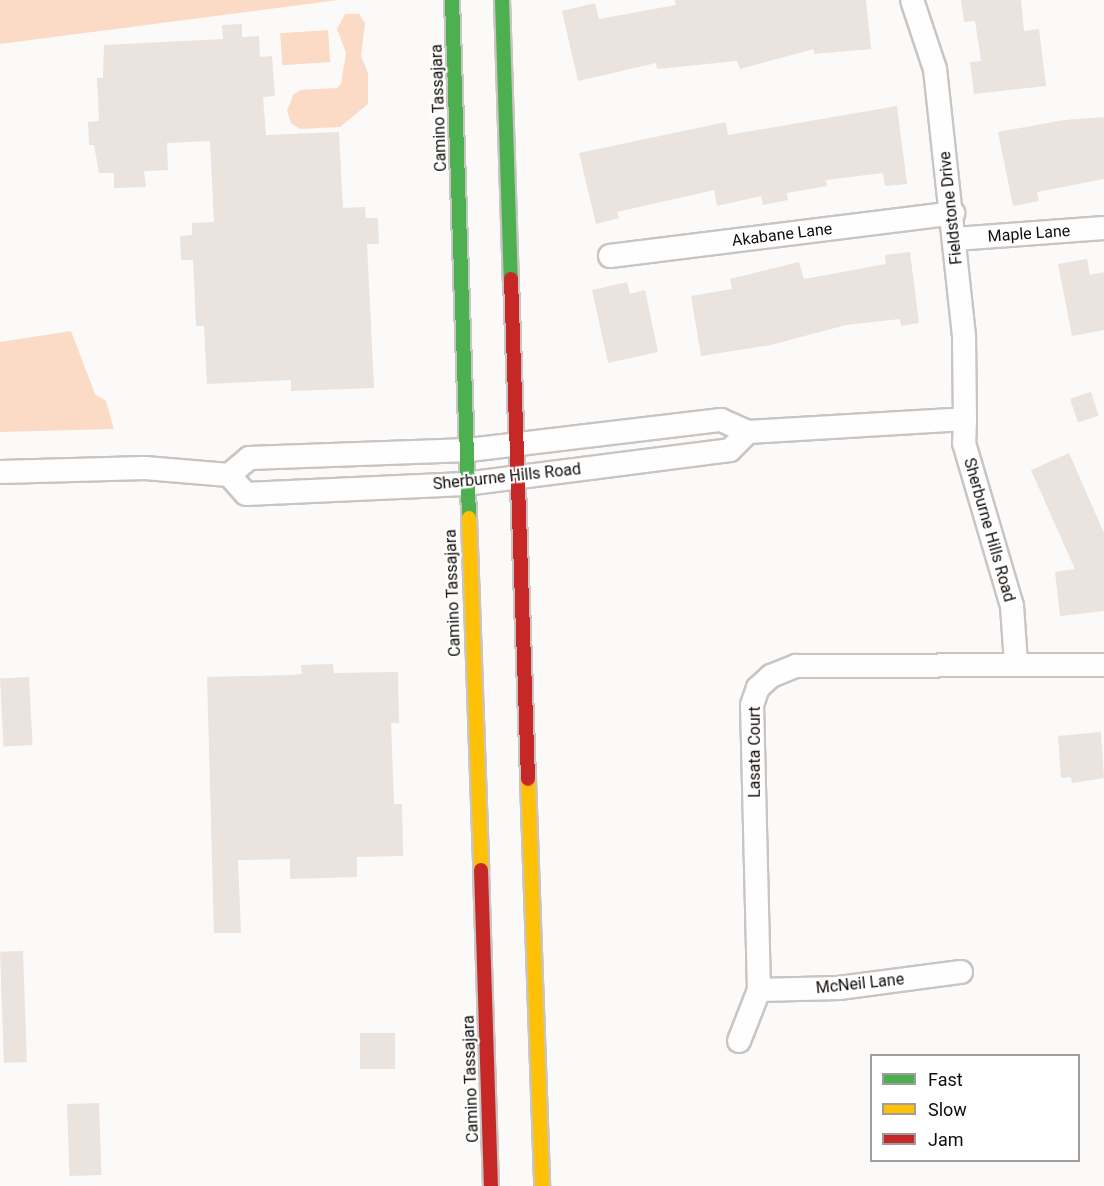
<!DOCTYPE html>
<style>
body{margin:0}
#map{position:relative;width:1104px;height:1186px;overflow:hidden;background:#fcfaf9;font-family:Roboto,sans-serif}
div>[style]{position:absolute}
.green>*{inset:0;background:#fbdbc5;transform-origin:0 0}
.building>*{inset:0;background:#eae3de;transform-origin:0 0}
.roads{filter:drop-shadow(2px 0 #c9c5c3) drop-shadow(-2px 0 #c9c5c3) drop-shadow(0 2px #c9c5c3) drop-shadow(0 -2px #c9c5c3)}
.street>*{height:22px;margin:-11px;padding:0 11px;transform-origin:11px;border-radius:11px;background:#fffefe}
.fast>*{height:14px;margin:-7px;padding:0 7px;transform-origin:7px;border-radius:7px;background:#4caf50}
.slow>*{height:14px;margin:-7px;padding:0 7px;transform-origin:7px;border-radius:7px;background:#ffc107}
.jam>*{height:14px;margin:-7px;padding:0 7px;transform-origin:7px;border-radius:7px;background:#c62828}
span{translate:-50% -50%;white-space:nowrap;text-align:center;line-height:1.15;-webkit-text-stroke:4.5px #fff;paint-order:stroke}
.street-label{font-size:16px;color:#100c08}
.legend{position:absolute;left:870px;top:1054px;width:210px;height:108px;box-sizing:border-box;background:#fff;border:2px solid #9f9e9c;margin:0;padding:8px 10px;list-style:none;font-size:18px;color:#100c08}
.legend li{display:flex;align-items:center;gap:12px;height:30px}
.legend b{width:30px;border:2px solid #9f9e9c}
</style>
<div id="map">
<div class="green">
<div style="clip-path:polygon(0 0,338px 0,0 44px)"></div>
<div style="clip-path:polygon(345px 14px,359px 14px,365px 23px,361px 56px,368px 73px,368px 104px,340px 127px,300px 129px,291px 123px,287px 111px,293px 95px,300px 90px,337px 88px,341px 84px,346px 53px,337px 29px)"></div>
<div style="left:328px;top:30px;width:32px;height:48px;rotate:86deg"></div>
<div style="clip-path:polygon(71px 331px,95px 394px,106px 401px,114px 429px,0 432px,0 342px)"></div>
</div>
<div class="building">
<div style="clip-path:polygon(675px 0,866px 0,871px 49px,814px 54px,814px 49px,740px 69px,737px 61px,657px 69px,656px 63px,578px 81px,562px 11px,595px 3px,599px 19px,676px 5px)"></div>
<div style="clip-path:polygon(961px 0,1021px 0,1024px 31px,1039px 29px,1046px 86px,974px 94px,970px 62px,981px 61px,975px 21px,964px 22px)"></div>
<div style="clip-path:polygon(242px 24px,242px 37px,259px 36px,260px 57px,272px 56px,275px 96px,263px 97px,266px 135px,339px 132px,343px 208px,365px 207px,366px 218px,378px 218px,379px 244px,367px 244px,374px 388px,291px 391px,291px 380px,207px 384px,204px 326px,196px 326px,193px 260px,181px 260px,180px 236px,192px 235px,192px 223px,214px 222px,210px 141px,167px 143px,168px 170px,144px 171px,146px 187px,114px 188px,114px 173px,99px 173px,94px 145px,89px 145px,88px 122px,99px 121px,97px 78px,103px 78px,104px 45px,223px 39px,222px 25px)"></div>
<div style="clip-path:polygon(897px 106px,907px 184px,885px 186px,883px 173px,826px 180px,827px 186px,787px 193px,788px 200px,763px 205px,761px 196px,717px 206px,714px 190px,617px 212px,619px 218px,596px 224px,579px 153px,726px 122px,728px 135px)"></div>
<div style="clip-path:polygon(1104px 117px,1104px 179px,1037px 192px,1039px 201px,1013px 206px,998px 132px,1064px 120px)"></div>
<div style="clip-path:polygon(910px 252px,919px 323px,901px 326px,900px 319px,846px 325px,771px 345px,701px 356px,691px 296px,732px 289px,730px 279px,799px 262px,804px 279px,886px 264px,885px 255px)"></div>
<div style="clip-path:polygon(1087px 259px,1090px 275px,1104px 272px,1104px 330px,1072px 336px,1058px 264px)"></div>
<div style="clip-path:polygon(627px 282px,630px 294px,645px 290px,658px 352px,608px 363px,592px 290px)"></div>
<div style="left:1091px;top:392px;width:25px;height:22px;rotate:72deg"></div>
<div style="clip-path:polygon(1069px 453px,1104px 533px,1104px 611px,1060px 616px,1055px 572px,1075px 569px,1031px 470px)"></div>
<div style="clip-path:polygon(333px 664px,334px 673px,398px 672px,399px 723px,391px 723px,394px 804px,402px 804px,403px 856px,357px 857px,357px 877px,290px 879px,290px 859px,238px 860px,241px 933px,214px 933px,207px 677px,292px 675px,302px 674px,301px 665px)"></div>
<div style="left:29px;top:677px;width:68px;height:29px;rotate:87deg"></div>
<div style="clip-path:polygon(1101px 732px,1104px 778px,1072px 783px,1071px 777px,1061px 778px,1058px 736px)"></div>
<div style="left:23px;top:951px;width:111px;height:23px;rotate:88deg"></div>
<div style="left:360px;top:1033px;width:35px;height:36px"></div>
<div style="left:99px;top:1103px;width:72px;height:32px;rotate:88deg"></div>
</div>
<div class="roads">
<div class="street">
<div style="left:912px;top:0;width:73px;rotate:71.6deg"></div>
<div style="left:935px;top:69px;width:270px;rotate:83.8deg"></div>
<div style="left:964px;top:337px;width:82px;rotate:89.3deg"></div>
<div style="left:955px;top:239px;width:149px;rotate:-4.2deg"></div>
<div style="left:610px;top:256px;width:346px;rotate:-7.1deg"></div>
<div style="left:0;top:472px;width:145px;rotate:-1.6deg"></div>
<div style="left:145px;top:468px;width:84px;rotate:4.8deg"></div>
<div style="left:229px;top:475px;width:25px;rotate:48deg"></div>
<div style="left:246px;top:494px;width:219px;rotate:-2.6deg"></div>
<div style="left:465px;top:484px;width:267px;rotate:-7.3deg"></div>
<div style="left:730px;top:450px;width:25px;rotate:-45deg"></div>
<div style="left:229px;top:475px;width:26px;rotate:-40deg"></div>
<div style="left:249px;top:458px;width:220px;rotate:-2.1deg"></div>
<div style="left:469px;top:450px;width:254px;rotate:-6.8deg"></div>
<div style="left:721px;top:420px;width:30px;rotate:24deg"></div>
<div style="left:748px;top:432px;width:217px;rotate:-3.4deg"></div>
<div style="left:965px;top:419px;width:24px;rotate:92deg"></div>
<div style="left:964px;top:443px;width:170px;rotate:73.6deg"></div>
<div style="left:1012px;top:606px;width:57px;rotate:86deg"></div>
<div style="left:759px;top:990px;width:80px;rotate:-1.4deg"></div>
<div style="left:839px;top:988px;width:123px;rotate:-7.5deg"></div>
<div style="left:739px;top:1041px;width:55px;rotate:-68.6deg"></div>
<div style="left:759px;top:990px;width:285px;rotate:-91.4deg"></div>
<div style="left:752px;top:705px;width:18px;rotate:-71deg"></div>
<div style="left:758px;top:688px;width:18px;rotate:-43deg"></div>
<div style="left:771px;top:676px;width:27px;rotate:-22deg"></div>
<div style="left:796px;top:666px;width:308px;rotate:-0.2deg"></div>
</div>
<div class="fast">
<div style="left:452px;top:0;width:518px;rotate:88.12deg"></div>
<div style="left:502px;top:0;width:279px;rotate:88.2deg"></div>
</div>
<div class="slow">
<div style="left:469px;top:518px;width:352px;rotate:88deg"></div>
<div style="left:528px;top:779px;width:407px;rotate:88deg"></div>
</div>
<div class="jam">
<div style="left:511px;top:279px;width:500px;rotate:88.05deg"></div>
<div style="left:481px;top:870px;width:316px;rotate:88.2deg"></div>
</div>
</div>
<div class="street-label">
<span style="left:439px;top:108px;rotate:-92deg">Camino Tassajara</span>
<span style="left:951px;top:208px;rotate:-96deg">Fieldstone Drive</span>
<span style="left:1029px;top:234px;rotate:-4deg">Maple Lane</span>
<span style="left:782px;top:235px;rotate:-7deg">Akabane Lane</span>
<span style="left:507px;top:477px;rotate:-6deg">Sherburne Hills Road</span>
<span style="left:989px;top:530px;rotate:74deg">Sherburne Hills Road</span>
<span style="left:453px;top:593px;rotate:-92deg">Camino Tassajara</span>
<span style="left:755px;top:752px;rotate:-90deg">Lasata Court</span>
<span style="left:860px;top:984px;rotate:-6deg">McNeil Lane</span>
<span style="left:471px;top:1079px;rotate:-92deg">Camino Tassajara</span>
</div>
<ul class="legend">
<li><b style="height:8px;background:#4caf50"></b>Fast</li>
<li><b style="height:8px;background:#ffc107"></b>Slow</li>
<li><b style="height:8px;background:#c62828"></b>Jam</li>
</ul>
</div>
